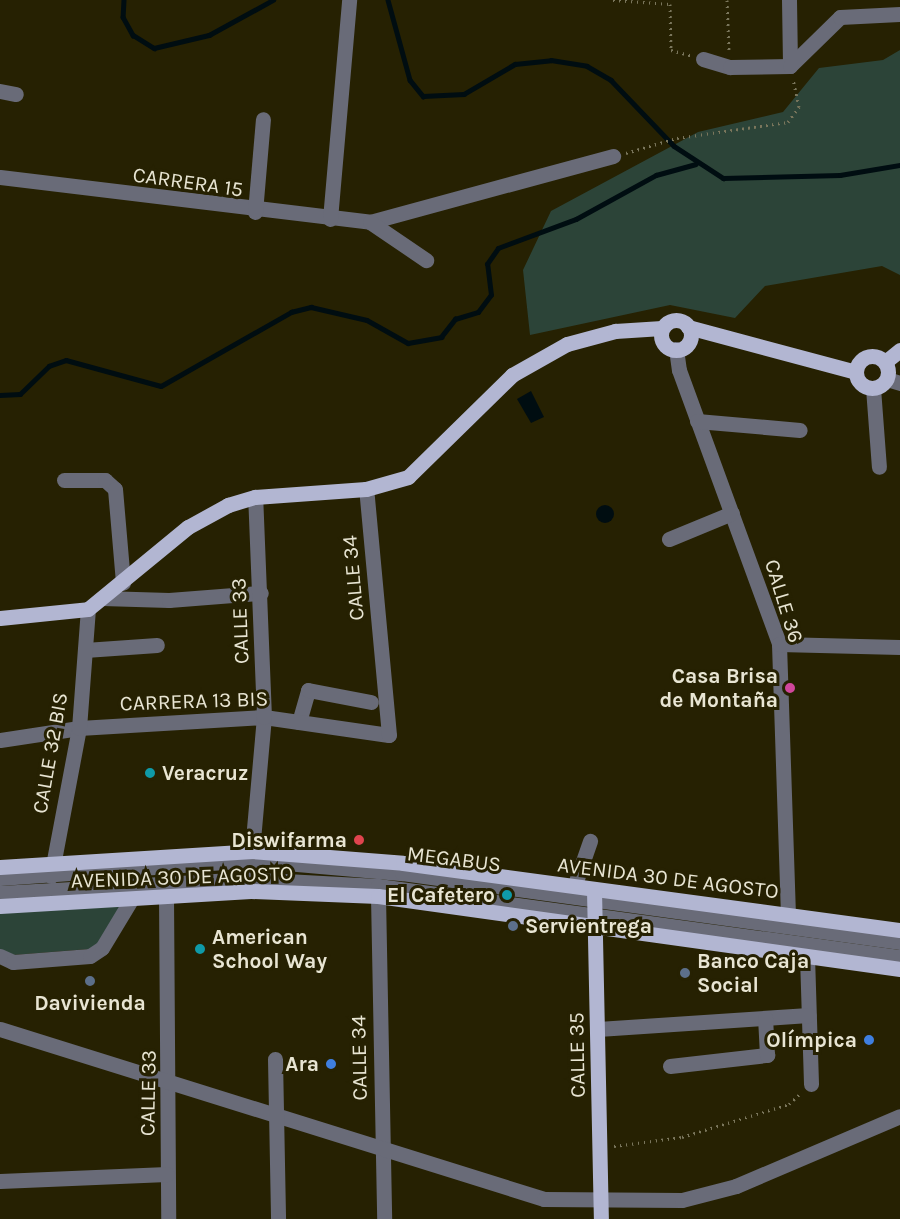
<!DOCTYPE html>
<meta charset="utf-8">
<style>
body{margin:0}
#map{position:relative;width:900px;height:1219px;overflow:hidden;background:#262102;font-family:Karla,sans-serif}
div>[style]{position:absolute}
.green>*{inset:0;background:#2c4438}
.water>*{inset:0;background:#000d11}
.round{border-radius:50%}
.stream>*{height:4.5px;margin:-2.25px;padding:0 2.25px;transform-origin:2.25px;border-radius:2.25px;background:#000d11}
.path>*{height:3px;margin-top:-1.5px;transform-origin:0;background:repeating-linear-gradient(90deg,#7a765c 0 1.5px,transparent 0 6px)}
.minor>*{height:15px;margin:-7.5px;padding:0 7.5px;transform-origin:7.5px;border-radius:7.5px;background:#696b78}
.major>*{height:15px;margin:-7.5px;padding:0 7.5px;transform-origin:7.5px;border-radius:7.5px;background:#b2b6d2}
.major>.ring{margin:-7.5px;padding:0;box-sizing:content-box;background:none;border:15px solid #b2b6d2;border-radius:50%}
.dots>*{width:16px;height:16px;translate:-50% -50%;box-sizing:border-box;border:3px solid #262102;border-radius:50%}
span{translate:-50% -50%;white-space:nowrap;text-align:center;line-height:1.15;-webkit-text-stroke:6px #262102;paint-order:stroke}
.street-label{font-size:21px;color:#e8e5d3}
.poi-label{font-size:21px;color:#e8e5d3;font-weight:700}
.right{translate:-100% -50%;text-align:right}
.left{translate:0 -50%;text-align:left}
</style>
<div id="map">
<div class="green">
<div style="clip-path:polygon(900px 50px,900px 275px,882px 266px,765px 286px,735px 318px,670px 305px,530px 335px,523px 270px,551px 211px,698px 132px,783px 112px,819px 68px,883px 60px)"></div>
<div style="clip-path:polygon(132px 898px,102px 948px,0 956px,0 906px)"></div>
</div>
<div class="water">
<div style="clip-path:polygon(531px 391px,544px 417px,531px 423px,517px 399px)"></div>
<div class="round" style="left:596px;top:505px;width:18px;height:18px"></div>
</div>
<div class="stream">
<div style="left:124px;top:0;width:17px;rotate:93deg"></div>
<div style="left:123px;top:17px;width:21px;rotate:61deg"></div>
<div style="left:133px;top:35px;width:25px;rotate:32deg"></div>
<div style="left:154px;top:48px;width:57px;rotate:-13.3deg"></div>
<div style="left:209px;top:35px;width:73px;rotate:-28.7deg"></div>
<div style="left:388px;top:0;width:83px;rotate:74.6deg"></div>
<div style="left:410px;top:80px;width:21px;rotate:51deg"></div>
<div style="left:423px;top:96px;width:41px;rotate:-2.8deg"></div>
<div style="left:464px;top:94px;width:59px;rotate:-30.5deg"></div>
<div style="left:515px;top:64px;width:36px;rotate:-6deg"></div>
<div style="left:551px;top:60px;width:36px;rotate:9deg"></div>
<div style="left:587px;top:66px;width:28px;rotate:30deg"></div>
<div style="left:611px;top:80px;width:91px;rotate:46.3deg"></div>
<div style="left:674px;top:146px;width:59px;rotate:33.1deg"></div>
<div style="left:723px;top:178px;width:117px;rotate:-1.5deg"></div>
<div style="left:840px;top:175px;width:61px;rotate:-9.5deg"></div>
<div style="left:0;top:395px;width:20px;rotate:-3deg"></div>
<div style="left:20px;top:394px;width:40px;rotate:-44deg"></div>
<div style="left:49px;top:366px;width:18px;rotate:-19deg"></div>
<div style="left:66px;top:360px;width:98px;rotate:15.3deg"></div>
<div style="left:161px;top:386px;width:150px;rotate:-29.6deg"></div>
<div style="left:291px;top:312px;width:21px;rotate:-14deg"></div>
<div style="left:311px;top:307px;width:57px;rotate:13.1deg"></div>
<div style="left:367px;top:320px;width:47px;rotate:29.3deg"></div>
<div style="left:408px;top:343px;width:34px;rotate:-10deg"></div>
<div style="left:441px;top:337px;width:23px;rotate:-52deg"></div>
<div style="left:455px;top:319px;width:24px;rotate:-17deg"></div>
<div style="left:478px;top:312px;width:21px;rotate:-53deg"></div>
<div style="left:491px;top:295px;width:31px;rotate:-97deg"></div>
<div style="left:487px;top:264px;width:19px;rotate:-55deg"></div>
<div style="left:498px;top:248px;width:83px;rotate:-20.4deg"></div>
<div style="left:576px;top:219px;width:91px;rotate:-28.8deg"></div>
<div style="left:656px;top:175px;width:41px;rotate:-15.4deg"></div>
</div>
<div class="path">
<div style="left:613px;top:0;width:57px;rotate:4deg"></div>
<div style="left:670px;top:4px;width:46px;rotate:88.8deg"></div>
<div style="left:671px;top:50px;width:20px;rotate:15deg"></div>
<div style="left:727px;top:0;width:51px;rotate:87.8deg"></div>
<div style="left:626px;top:153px;width:53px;rotate:-16.4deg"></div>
<div style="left:677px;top:138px;width:112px;rotate:-8.2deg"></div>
<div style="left:788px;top:122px;width:19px;rotate:-54deg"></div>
<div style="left:799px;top:107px;width:29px;rotate:-102deg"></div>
<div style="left:614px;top:1146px;width:69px;rotate:-7.5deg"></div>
<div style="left:682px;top:1137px;width:112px;rotate:-17.1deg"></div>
<div style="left:789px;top:1104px;width:16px;rotate:-43deg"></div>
</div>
<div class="minor">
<div style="left:789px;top:0;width:66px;rotate:89.1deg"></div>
<div style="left:703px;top:59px;width:28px;rotate:17deg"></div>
<div style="left:730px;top:67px;width:60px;rotate:-1deg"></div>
<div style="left:790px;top:66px;width:70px;rotate:-44.4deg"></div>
<div style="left:840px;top:17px;width:60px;rotate:-2.9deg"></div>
<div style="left:0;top:91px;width:16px;rotate:11deg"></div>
<div style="left:0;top:177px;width:373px;rotate:6.9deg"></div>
<div style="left:370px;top:222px;width:252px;rotate:-15.2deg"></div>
<div style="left:255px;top:212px;width:93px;rotate:-85.1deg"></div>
<div style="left:330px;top:219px;width:220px;rotate:-85deg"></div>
<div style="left:370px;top:222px;width:68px;rotate:34.2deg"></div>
<div style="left:676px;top:349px;width:21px;rotate:82deg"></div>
<div style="left:679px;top:370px;width:292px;rotate:69.9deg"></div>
<div style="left:779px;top:644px;width:270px;rotate:88.1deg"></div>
<div style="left:887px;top:379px;width:14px;rotate:17deg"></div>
<div style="left:873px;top:388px;width:79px;rotate:85.7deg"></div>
<div style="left:697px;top:421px;width:103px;rotate:5deg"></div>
<div style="left:64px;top:480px;width:41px"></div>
<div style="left:105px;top:480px;width:13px;rotate:42deg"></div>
<div style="left:115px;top:489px;width:94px;rotate:85.1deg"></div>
<div style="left:669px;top:539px;width:68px;rotate:-22.4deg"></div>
<div style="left:102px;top:598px;width:67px;rotate:1.7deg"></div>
<div style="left:169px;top:600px;width:92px;rotate:-4.4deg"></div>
<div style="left:779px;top:644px;width:121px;rotate:1.4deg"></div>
<div style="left:85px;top:650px;width:72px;rotate:-4deg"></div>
<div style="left:299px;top:722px;width:33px;rotate:-74deg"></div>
<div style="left:308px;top:690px;width:64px;rotate:10.8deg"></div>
<div style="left:0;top:740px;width:80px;rotate:-8.6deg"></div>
<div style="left:79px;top:728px;width:185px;rotate:-3.4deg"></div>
<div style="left:264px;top:717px;width:126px;rotate:8.2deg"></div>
<div style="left:389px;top:735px;width:247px;rotate:-95.3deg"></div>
<div style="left:252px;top:851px;width:135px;rotate:-84.9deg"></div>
<div style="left:264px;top:717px;width:220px;rotate:-92.3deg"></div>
<div style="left:51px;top:876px;width:151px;rotate:-79.3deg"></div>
<div style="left:79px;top:728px;width:119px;rotate:-85.7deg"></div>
<div style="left:0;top:878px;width:253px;rotate:-4.1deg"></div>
<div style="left:252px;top:860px;width:151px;rotate:5deg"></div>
<div style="left:402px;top:873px;width:503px;rotate:7.89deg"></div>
<div style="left:574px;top:887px;width:49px;rotate:-70.8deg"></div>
<div style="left:0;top:893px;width:251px;rotate:-3.2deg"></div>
<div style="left:251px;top:879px;width:127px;rotate:3.2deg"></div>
<div style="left:378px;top:886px;width:527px;rotate:7.75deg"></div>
<div style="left:166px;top:896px;width:323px;rotate:89.6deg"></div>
<div style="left:378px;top:896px;width:323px;rotate:88.9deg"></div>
<div style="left:0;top:956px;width:14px;rotate:25deg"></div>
<div style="left:13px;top:962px;width:77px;rotate:-4.5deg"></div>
<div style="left:90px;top:956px;width:14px;rotate:-34deg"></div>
<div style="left:102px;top:948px;width:58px;rotate:-59deg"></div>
<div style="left:807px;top:956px;width:128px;rotate:88.2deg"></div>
<div style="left:0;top:1029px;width:570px;rotate:17.35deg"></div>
<div style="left:544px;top:1199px;width:138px;rotate:0.4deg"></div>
<div style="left:682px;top:1200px;width:56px;rotate:-14.5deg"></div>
<div style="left:736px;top:1186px;width:178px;rotate:-23.1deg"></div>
<div style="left:598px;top:1029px;width:211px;rotate:-3.8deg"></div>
<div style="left:275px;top:1059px;width:160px;rotate:88.9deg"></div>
<div style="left:670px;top:1066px;width:98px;rotate:-6.5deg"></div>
<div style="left:767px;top:1055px;width:37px;rotate:-93deg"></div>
<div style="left:0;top:1181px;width:167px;rotate:-2.4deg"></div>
</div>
<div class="major">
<div class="ring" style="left:661px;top:320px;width:15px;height:15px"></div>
<div style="left:688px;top:327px;width:174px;rotate:15deg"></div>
<div class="ring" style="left:856px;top:356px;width:17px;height:17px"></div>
<div style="left:885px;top:362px;width:19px;rotate:-39deg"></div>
<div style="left:0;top:618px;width:88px;rotate:-5.8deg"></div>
<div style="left:88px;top:609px;width:129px;rotate:-39.4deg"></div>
<div style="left:188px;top:527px;width:46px;rotate:-28.8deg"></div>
<div style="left:228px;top:505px;width:28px;rotate:-17deg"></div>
<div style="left:255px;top:497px;width:111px;rotate:-4.1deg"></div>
<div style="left:366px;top:489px;width:44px;rotate:-15.9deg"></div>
<div style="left:408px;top:477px;width:146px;rotate:-44.4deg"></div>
<div style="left:512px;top:375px;width:63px;rotate:-29.4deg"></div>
<div style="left:567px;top:344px;width:50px;rotate:-15.2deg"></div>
<div style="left:615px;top:331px;width:47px;rotate:-3.7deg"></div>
<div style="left:0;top:867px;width:253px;rotate:-3.6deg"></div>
<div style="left:252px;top:851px;width:151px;rotate:4.5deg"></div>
<div style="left:403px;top:863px;width:501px;rotate:7.68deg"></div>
<div style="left:594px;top:890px;width:329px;rotate:88.8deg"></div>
<div style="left:0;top:906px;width:251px;rotate:-3.4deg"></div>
<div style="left:251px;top:891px;width:127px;rotate:2.3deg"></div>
<div style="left:378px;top:896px;width:527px;rotate:7.96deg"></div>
</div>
<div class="dots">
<div style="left:790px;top:688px;background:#d1479c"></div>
<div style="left:150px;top:773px;background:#0f9aa8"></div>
<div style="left:359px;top:840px;background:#e0444e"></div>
<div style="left:507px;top:895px;background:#0f9aa8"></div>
<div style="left:513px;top:926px;background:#5c6f8a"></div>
<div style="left:200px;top:949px;background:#0f9aa8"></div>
<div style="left:685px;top:973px;background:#5c6f8a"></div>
<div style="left:90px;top:981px;background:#5c6f8a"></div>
<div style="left:869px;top:1040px;background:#3f7fe0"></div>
<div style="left:331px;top:1064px;background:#3f7fe0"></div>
</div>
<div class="street-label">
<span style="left:188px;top:182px;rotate:8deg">CARRERA 15</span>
<span style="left:353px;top:578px;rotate:-95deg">CALLE 34</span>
<span style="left:784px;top:601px;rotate:73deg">CALLE 36</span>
<span style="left:240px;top:621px;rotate:-92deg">CALLE 33</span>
<span style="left:194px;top:701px;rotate:-2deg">CARRERA 13 BIS</span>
<span style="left:50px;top:753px;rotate:-80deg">CALLE 32 BIS</span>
<span style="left:454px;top:859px;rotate:7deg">MEGABUS</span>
<span style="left:182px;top:877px;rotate:-2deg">AVENIDA 30 DE AGOSTO</span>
<span style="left:668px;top:878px;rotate:7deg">AVENIDA 30 DE AGOSTO</span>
<span style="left:577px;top:1055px;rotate:-91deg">CALLE 35</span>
<span style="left:359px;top:1058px;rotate:-91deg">CALLE 34</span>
<span style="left:148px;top:1093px;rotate:-89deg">CALLE 33</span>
</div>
<div class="poi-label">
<span class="right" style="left:778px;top:688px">Casa Brisa<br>de Montaña</span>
<span class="left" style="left:162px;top:773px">Veracruz</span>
<span class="right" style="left:347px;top:840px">Diswifarma</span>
<span class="right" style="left:495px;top:895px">El Cafetero</span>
<span class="left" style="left:525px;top:926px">Servientrega</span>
<span class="left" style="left:212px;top:949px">American<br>School Way</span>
<span class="left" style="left:697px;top:973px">Banco Caja<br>Social</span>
<span style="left:90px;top:1003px">Davivienda</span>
<span class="right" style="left:857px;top:1040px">Olímpica</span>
<span class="right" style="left:319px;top:1064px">Ara</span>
</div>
</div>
